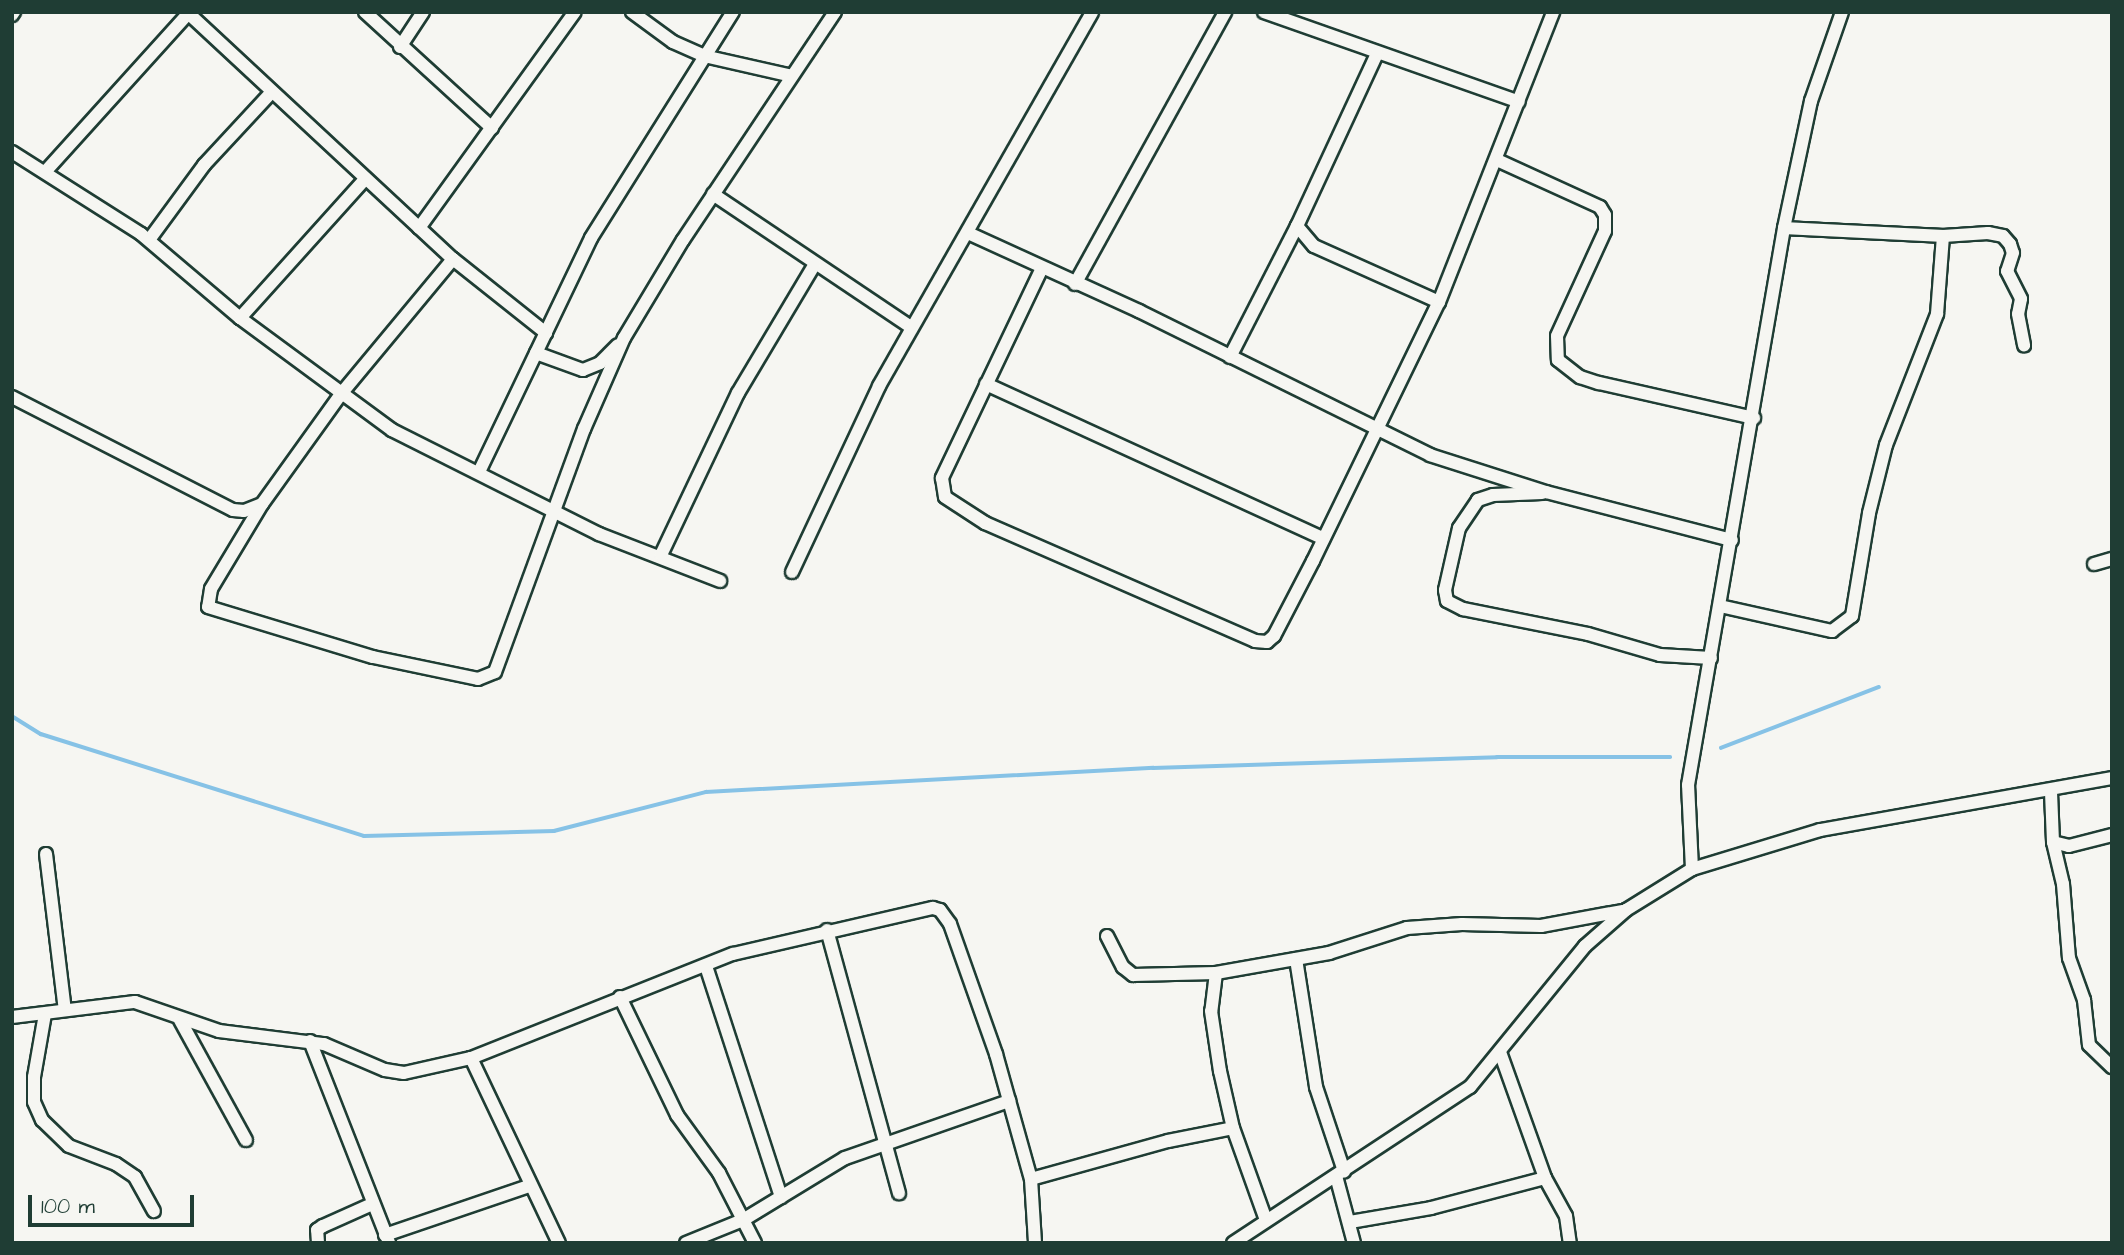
<!DOCTYPE html>
<style>
body{margin:0}
#map{position:relative;width:2124px;height:1255px;overflow:hidden;background:#f6f6f2;font-family:"Architects Daughter",sans-serif}
div>[style]{position:absolute}
.stream>*{height:3.5px;margin:-1.75px;padding:0 1.75px;transform-origin:1.75px;border-radius:1.75px;background:#86c2e6}
.roads{filter:drop-shadow(2px 0 #1f3d34) drop-shadow(-2px 0 #1f3d34) drop-shadow(0 2px #1f3d34) drop-shadow(0 -2px #1f3d34)}
.minor>*{height:12px;margin:-6px;padding:0 6px;transform-origin:6px;border-radius:6px;background:#f6f6f2}
span{translate:-50% -50%;white-space:nowrap;text-align:center;line-height:1.15;-webkit-text-stroke:5px #f6f6f2;paint-order:stroke}
.frame{position:absolute;inset:0;border:14px solid #1f3d34;pointer-events:none}
.scale{position:absolute;left:28px;top:1195px;width:166px;height:32px;box-sizing:border-box;border:4px solid #1f3d34;border-top:0;padding-left:9px;font-size:21px;line-height:24px;white-space:nowrap;color:#1f3d34;-webkit-text-stroke:5px #f6f6f2;paint-order:stroke}
</style>
<div id="map">
<div class="stream">
<div style="left:12px;top:716px;width:34px;rotate:32deg"></div>
<div style="left:41px;top:734px;width:339px;rotate:17.5deg"></div>
<div style="left:364px;top:836px;width:190px;rotate:-1.5deg"></div>
<div style="left:554px;top:831px;width:157px;rotate:-14.4deg"></div>
<div style="left:706px;top:792px;width:448px;rotate:-3.1deg"></div>
<div style="left:1153px;top:768px;width:344px;rotate:-1.8deg"></div>
<div style="left:1497px;top:757px;width:173px"></div>
<div style="left:1721px;top:748px;width:169px;rotate:-21.1deg"></div>
</div>
<div class="roads">
<div class="minor">
<div style="left:187px;top:12px;width:363px;rotate:42.9deg"></div>
<div style="left:453px;top:259px;width:119px;rotate:38.5deg"></div>
<div style="left:365px;top:12px;width:172px;rotate:42.4deg"></div>
<div style="left:632px;top:12px;width:51px;rotate:36.2deg"></div>
<div style="left:673px;top:42px;width:34px;rotate:24deg"></div>
<div style="left:704px;top:56px;width:90px;rotate:12.8deg"></div>
<div style="left:1264px;top:12px;width:270px;rotate:19.4deg"></div>
<div style="left:12px;top:15px;width:4px;rotate:-56deg"></div>
<div style="left:400px;top:47px;width:42px;rotate:-56.7deg"></div>
<div style="left:12px;top:152px;width:153px;rotate:32.4deg"></div>
<div style="left:141px;top:234px;width:130px;rotate:40.3deg"></div>
<div style="left:240px;top:318px;width:189px;rotate:36.4deg"></div>
<div style="left:392px;top:430px;width:232px;rotate:26.7deg"></div>
<div style="left:599px;top:534px;width:130px;rotate:21.2deg"></div>
<div style="left:1497px;top:160px;width:113px;rotate:24.5deg"></div>
<div style="left:1600px;top:207px;width:9px;rotate:58deg"></div>
<div style="left:1605px;top:215px;width:16px;rotate:90deg"></div>
<div style="left:1605px;top:231px;width:115px;rotate:114.6deg"></div>
<div style="left:1557px;top:336px;width:24px;rotate:88deg"></div>
<div style="left:1558px;top:360px;width:28px;rotate:38deg"></div>
<div style="left:1580px;top:377px;width:20px;rotate:18deg"></div>
<div style="left:1599px;top:383px;width:159px;rotate:12.7deg"></div>
<div style="left:45px;top:172px;width:213px;rotate:-47.9deg"></div>
<div style="left:713px;top:194px;width:239px;rotate:33.9deg"></div>
<div style="left:1297px;top:226px;width:26px;rotate:50deg"></div>
<div style="left:1314px;top:246px;width:137px;rotate:24.1deg"></div>
<div style="left:419px;top:228px;width:266px;rotate:-54.2deg"></div>
<div style="left:968px;top:233px;width:188px;rotate:24.5deg"></div>
<div style="left:1139px;top:311px;width:325px;rotate:26.3deg"></div>
<div style="left:1430px;top:455px;width:122px;rotate:17.7deg"></div>
<div style="left:1546px;top:492px;width:192px;rotate:14.5deg"></div>
<div style="left:1943px;top:236px;width:45px;rotate:-3.8deg"></div>
<div style="left:1988px;top:233px;width:15px;rotate:11deg"></div>
<div style="left:2003px;top:236px;width:11px;rotate:49deg"></div>
<div style="left:2010px;top:244px;width:9px;rotate:72deg"></div>
<div style="left:2013px;top:253px;width:19px;rotate:108deg"></div>
<div style="left:2007px;top:271px;width:31px;rotate:63deg"></div>
<div style="left:2021px;top:299px;width:15px;rotate:101deg"></div>
<div style="left:2018px;top:314px;width:32px;rotate:79deg"></div>
<div style="left:149px;top:240px;width:93px;rotate:-53.7deg"></div>
<div style="left:204px;top:165px;width:97px;rotate:-47.1deg"></div>
<div style="left:453px;top:259px;width:175px;rotate:129.7deg"></div>
<div style="left:341px;top:394px;width:135px;rotate:125.7deg"></div>
<div style="left:262px;top:504px;width:99px;rotate:121deg"></div>
<div style="left:211px;top:589px;width:18px;rotate:99deg"></div>
<div style="left:208px;top:607px;width:172px;rotate:16.9deg"></div>
<div style="left:373px;top:657px;width:107px;rotate:11.8deg"></div>
<div style="left:478px;top:679px;width:18px;rotate:-22deg"></div>
<div style="left:495px;top:672px;width:259px;rotate:-69.9deg"></div>
<div style="left:584px;top:429px;width:99px;rotate:-66.3deg"></div>
<div style="left:624px;top:338px;width:114px;rotate:-59deg"></div>
<div style="left:683px;top:240px;width:274px;rotate:-56.3deg"></div>
<div style="left:1042px;top:268px;width:233px;rotate:115.5deg"></div>
<div style="left:942px;top:478px;width:19px;rotate:81deg"></div>
<div style="left:945px;top:497px;width:48px;rotate:33deg"></div>
<div style="left:985px;top:523px;width:295px;rotate:23.6deg"></div>
<div style="left:1255px;top:641px;width:12px;rotate:5deg"></div>
<div style="left:1267px;top:642px;width:9px;rotate:-41deg"></div>
<div style="left:1274px;top:636px;width:85px;rotate:-62.5deg"></div>
<div style="left:1313px;top:561px;width:288px;rotate:-64.1deg"></div>
<div style="left:1439px;top:302px;width:312px;rotate:-68.5deg"></div>
<div style="left:1075px;top:284px;width:311px;rotate:-61.1deg"></div>
<div style="left:240px;top:318px;width:187px;rotate:-48deg"></div>
<div style="left:536px;top:353px;width:50px;rotate:19.9deg"></div>
<div style="left:583px;top:370px;width:18px;rotate:-22deg"></div>
<div style="left:600px;top:363px;width:25px;rotate:-45deg"></div>
<div style="left:1230px;top:357px;width:147px;rotate:-62.9deg"></div>
<div style="left:1297px;top:226px;width:190px;rotate:-65.1deg"></div>
<div style="left:986px;top:384px;width:371px;rotate:24.6deg"></div>
<div style="left:12px;top:397px;width:248px;rotate:27.1deg"></div>
<div style="left:233px;top:510px;width:11px;rotate:5deg"></div>
<div style="left:244px;top:511px;width:19px;rotate:-21deg"></div>
<div style="left:479px;top:472px;width:259px;rotate:-64.4deg"></div>
<div style="left:591px;top:238px;width:267px;rotate:-57.9deg"></div>
<div style="left:1542px;top:493px;width:49px;rotate:177.7deg"></div>
<div style="left:1493px;top:495px;width:16px;rotate:162deg"></div>
<div style="left:1478px;top:500px;width:34px;rotate:124deg"></div>
<div style="left:1459px;top:528px;width:64px;rotate:102.7deg"></div>
<div style="left:1445px;top:590px;width:11px;rotate:80deg"></div>
<div style="left:1447px;top:601px;width:18px;rotate:27deg"></div>
<div style="left:1463px;top:609px;width:127px;rotate:11.3deg"></div>
<div style="left:1588px;top:634px;width:75px;rotate:16.3deg"></div>
<div style="left:1660px;top:655px;width:51px;rotate:3.4deg"></div>
<div style="left:661px;top:555px;width:179px;rotate:-64.6deg"></div>
<div style="left:738px;top:393px;width:150px;rotate:-59.2deg"></div>
<div style="left:2094px;top:564px;width:19px;rotate:-16deg"></div>
<div style="left:792px;top:572px;width:205px;rotate:-64.9deg"></div>
<div style="left:879px;top:386px;width:430px;rotate:-60.3deg"></div>
<div style="left:1720px;top:606px;width:115px;rotate:12.6deg"></div>
<div style="left:1832px;top:631px;width:25px;rotate:-37deg"></div>
<div style="left:1852px;top:616px;width:104px;rotate:-80.6deg"></div>
<div style="left:1869px;top:513px;width:70px;rotate:-76deg"></div>
<div style="left:1886px;top:445px;width:141px;rotate:-68.7deg"></div>
<div style="left:1937px;top:314px;width:78px;rotate:-85.6deg"></div>
<div style="left:1943px;top:236px;width:159px;rotate:-177.1deg"></div>
<div style="left:2051px;top:792px;width:50px;rotate:87.7deg"></div>
<div style="left:2053px;top:842px;width:43px;rotate:76.6deg"></div>
<div style="left:2063px;top:884px;width:74px;rotate:85.4deg"></div>
<div style="left:2069px;top:958px;width:45px;rotate:70.3deg"></div>
<div style="left:2084px;top:1000px;width:45px;rotate:83.7deg"></div>
<div style="left:2089px;top:1045px;width:32px;rotate:44deg"></div>
<div style="left:2053px;top:842px;width:16px;rotate:14deg"></div>
<div style="left:2069px;top:846px;width:44px;rotate:-14.3deg"></div>
<div style="left:46px;top:854px;width:157px;rotate:83.1deg"></div>
<div style="left:1692px;top:869px;width:84px;rotate:-92.7deg"></div>
<div style="left:1688px;top:785px;width:565px;rotate:-80.22deg"></div>
<div style="left:1784px;top:228px;width:130px;rotate:-78deg"></div>
<div style="left:1811px;top:101px;width:94px;rotate:-70.8deg"></div>
<div style="left:827px;top:930px;width:273px;rotate:74.7deg"></div>
<div style="left:1107px;top:936px;width:35px;rotate:63deg"></div>
<div style="left:1123px;top:967px;width:13px;rotate:39deg"></div>
<div style="left:1133px;top:975px;width:83px;rotate:-1.4deg"></div>
<div style="left:1216px;top:973px;width:115px;rotate:-10deg"></div>
<div style="left:1329px;top:953px;width:82px;rotate:-17.8deg"></div>
<div style="left:1407px;top:928px;width:55px;rotate:-4.2deg"></div>
<div style="left:1462px;top:924px;width:79px;rotate:1.5deg"></div>
<div style="left:1541px;top:926px;width:82px;rotate:-10.5deg"></div>
<div style="left:1296px;top:959px;width:130px;rotate:81.1deg"></div>
<div style="left:1316px;top:1087px;width:89px;rotate:71.6deg"></div>
<div style="left:706px;top:966px;width:243px;rotate:72deg"></div>
<div style="left:1216px;top:973px;width:38px;rotate:97deg"></div>
<div style="left:1211px;top:1011px;width:61px;rotate:81.5deg"></div>
<div style="left:1220px;top:1071px;width:58px;rotate:77.2deg"></div>
<div style="left:1233px;top:1128px;width:98px;rotate:70.3deg"></div>
<div style="left:620px;top:997px;width:131px;rotate:64.2deg"></div>
<div style="left:677px;top:1115px;width:72px;rotate:54.1deg"></div>
<div style="left:719px;top:1173px;width:79px;rotate:62.8deg"></div>
<div style="left:45px;top:1014px;width:64px;rotate:99.9deg"></div>
<div style="left:34px;top:1077px;width:25px;rotate:90deg"></div>
<div style="left:34px;top:1102px;width:20px;rotate:66deg"></div>
<div style="left:42px;top:1120px;width:37px;rotate:44deg"></div>
<div style="left:69px;top:1146px;width:50px;rotate:21deg"></div>
<div style="left:116px;top:1164px;width:23px;rotate:34deg"></div>
<div style="left:135px;top:1177px;width:39px;rotate:61deg"></div>
<div style="left:12px;top:1017px;width:124px;rotate:-7deg"></div>
<div style="left:135px;top:1002px;width:89px;rotate:19deg"></div>
<div style="left:219px;top:1031px;width:106px;rotate:7.1deg"></div>
<div style="left:324px;top:1044px;width:66px;rotate:23.1deg"></div>
<div style="left:385px;top:1070px;width:19px;rotate:9deg"></div>
<div style="left:404px;top:1073px;width:69px;rotate:-12.6deg"></div>
<div style="left:471px;top:1058px;width:282px;rotate:-21.7deg"></div>
<div style="left:733px;top:954px;width:205px;rotate:-13deg"></div>
<div style="left:933px;top:908px;width:7px;rotate:16deg"></div>
<div style="left:940px;top:910px;width:17px;rotate:54deg"></div>
<div style="left:950px;top:924px;width:138px;rotate:70.5deg"></div>
<div style="left:996px;top:1054px;width:130px;rotate:74.4deg"></div>
<div style="left:1031px;top:1179px;width:64px;rotate:86.4deg"></div>
<div style="left:180px;top:1020px;width:137px;rotate:61.2deg"></div>
<div style="left:310px;top:1041px;width:217px;rotate:68.6deg"></div>
<div style="left:1500px;top:1052px;width:134px;rotate:70.3deg"></div>
<div style="left:1545px;top:1178px;width:43px;rotate:61.1deg"></div>
<div style="left:1566px;top:1216px;width:27px;rotate:82deg"></div>
<div style="left:471px;top:1058px;width:205px;rotate:64.6deg"></div>
<div style="left:1336px;top:1176px;width:69px;rotate:75deg"></div>
<div style="left:1031px;top:1179px;width:142px;rotate:-15.5deg"></div>
<div style="left:1168px;top:1141px;width:66px;rotate:-11.3deg"></div>
<div style="left:1350px;top:1222px;width:82px;rotate:-9.8deg"></div>
<div style="left:1431px;top:1208px;width:118px;rotate:-14.7deg"></div>
<div style="left:385px;top:1235px;width:152px;rotate:-18.8deg"></div>
<div style="left:318px;top:1243px;width:13px;rotate:-94deg"></div>
<div style="left:317px;top:1230px;width:7px;rotate:-34deg"></div>
<div style="left:323px;top:1226px;width:51px;rotate:-24.1deg"></div>
<div style="left:686px;top:1243px;width:61px;rotate:-22deg"></div>
<div style="left:743px;top:1220px;width:119px;rotate:-31.3deg"></div>
<div style="left:845px;top:1158px;width:174px;rotate:-19.2deg"></div>
<div style="left:1233px;top:1243px;width:284px;rotate:-33.4deg"></div>
<div style="left:1470px;top:1087px;width:182px;rotate:-50.8deg"></div>
<div style="left:1585px;top:946px;width:55px;rotate:-41.3deg"></div>
<div style="left:1626px;top:910px;width:78px;rotate:-31.8deg"></div>
<div style="left:1692px;top:869px;width:134px;rotate:-16.9deg"></div>
<div style="left:1820px;top:830px;width:297px;rotate:-10.1deg"></div>
</div>
</div>
<div class="frame"></div>
<div class="scale">100 m</div>
</div>
